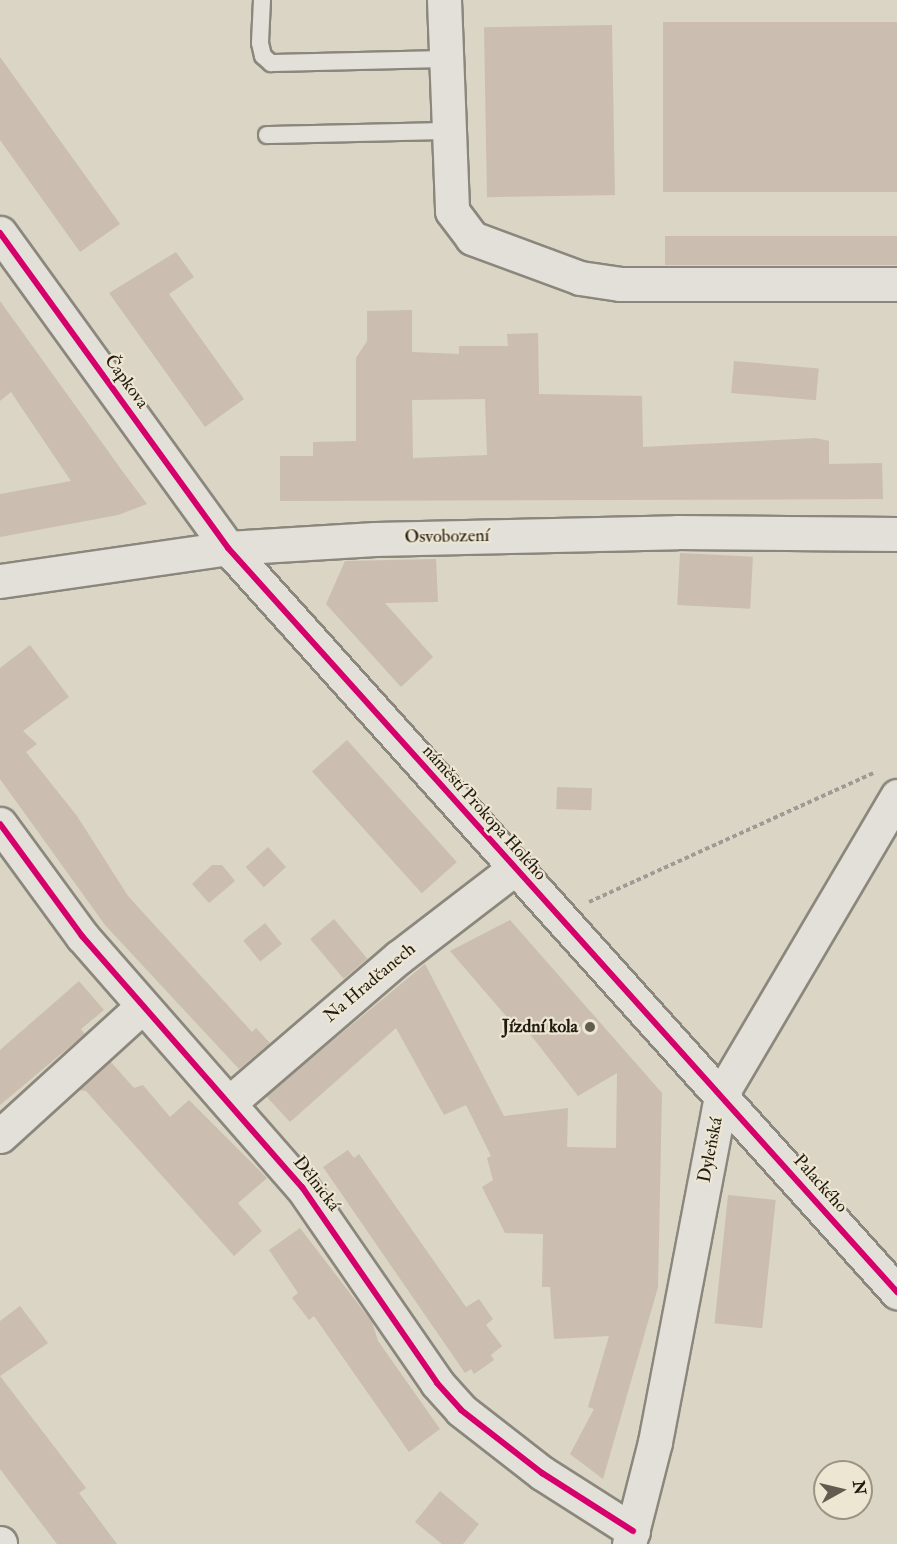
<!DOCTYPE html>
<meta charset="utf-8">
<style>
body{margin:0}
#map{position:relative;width:897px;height:1544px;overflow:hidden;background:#dad5c4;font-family:"IM FELL Double Pica",serif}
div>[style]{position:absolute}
.building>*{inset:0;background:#cbbdaf;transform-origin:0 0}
.path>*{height:4px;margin-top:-2px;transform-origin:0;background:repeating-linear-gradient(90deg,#9e9b94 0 4.5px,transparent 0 7.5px)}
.roads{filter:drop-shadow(2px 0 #8b877d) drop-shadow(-2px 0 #8b877d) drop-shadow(0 2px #8b877d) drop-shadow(0 -2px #8b877d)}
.service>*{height:16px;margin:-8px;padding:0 8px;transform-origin:8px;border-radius:8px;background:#e2e0d8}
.minor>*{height:33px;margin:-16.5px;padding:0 16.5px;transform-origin:16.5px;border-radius:16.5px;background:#e2e0d8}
.tertiary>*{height:33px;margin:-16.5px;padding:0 16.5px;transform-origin:16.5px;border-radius:16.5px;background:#e2e0d8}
.cycleway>*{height:6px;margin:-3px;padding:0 3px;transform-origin:3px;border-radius:3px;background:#d6006c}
.dots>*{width:16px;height:16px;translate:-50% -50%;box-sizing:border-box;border:3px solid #ece6d3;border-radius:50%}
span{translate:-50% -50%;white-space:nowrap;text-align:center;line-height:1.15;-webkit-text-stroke:4.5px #ece6d3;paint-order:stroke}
.street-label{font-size:18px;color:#221a11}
.poi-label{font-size:18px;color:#221a11;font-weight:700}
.right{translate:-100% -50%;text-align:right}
.north{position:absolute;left:813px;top:1460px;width:60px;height:60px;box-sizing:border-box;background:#ece6d3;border:2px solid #9b9485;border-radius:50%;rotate:82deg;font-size:16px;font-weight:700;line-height:24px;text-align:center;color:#221a11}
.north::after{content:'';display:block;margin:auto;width:21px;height:27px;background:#625b50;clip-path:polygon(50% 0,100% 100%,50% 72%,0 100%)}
</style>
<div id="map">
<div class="building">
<div style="left:897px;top:22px;width:170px;height:234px;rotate:90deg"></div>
<div style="left:612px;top:25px;width:170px;height:128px;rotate:89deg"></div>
<div style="clip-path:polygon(0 57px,120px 224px,80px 252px,0 140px)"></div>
<div style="left:897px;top:236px;width:29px;height:232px;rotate:90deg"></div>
<div style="clip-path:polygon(176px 252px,194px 277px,169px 294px,244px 399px,205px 427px,109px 293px)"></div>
<div style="clip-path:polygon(0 301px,123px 472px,147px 504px,118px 515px,0 537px,0 494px,71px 481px,11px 392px,0 401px)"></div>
<div style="clip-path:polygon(evenodd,412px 310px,412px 352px,459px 354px,459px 346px,508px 346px,507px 334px,538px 333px,539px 394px,642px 396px,643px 447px,816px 438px,829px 441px,829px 464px,882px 463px,883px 499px,280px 501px,280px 456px,313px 456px,313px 442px,356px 441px,356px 358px,367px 341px,367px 311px,412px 310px,485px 399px,487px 455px,413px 458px,412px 400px,485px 399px)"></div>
<div style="left:734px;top:361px;width:85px;height:32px;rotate:5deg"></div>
<div style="left:680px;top:553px;width:73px;height:52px;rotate:3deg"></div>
<div style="clip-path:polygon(436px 559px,438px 602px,385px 603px,433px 657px,401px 687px,326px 604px,345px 561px)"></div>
<div style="clip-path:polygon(30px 645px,69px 697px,23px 731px,37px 744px,26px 752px,77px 816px,128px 896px,252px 1032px,256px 1028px,270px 1043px,239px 1069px,105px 925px,0 779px,0 668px)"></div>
<div style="left:347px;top:740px;width:164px;height:47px;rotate:48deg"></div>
<div style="left:557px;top:787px;width:35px;height:22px;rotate:2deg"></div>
<div style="left:268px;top:847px;width:27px;height:30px;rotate:48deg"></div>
<div style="clip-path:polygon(212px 865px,222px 865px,235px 881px,209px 903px,192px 884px)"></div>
<div style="left:334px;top:919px;width:52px;height:31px;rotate:50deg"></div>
<div style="clip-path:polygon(510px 920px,662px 1093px,658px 1287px,603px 1479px,570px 1454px,594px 1409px,588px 1407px,609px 1336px,554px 1339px,550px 1287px,542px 1287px,543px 1234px,505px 1233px,482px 1187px,493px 1180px,487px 1158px,491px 1156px,466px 1105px,444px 1115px,396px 1028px,290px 1122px,266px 1096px,425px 964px,504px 1116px,568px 1108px,567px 1147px,616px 1148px,617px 1073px,578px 1096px,523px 1025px,518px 1030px,450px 951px)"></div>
<div style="left:265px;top:923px;width:27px;height:28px;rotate:51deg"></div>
<div style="clip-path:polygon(79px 981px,104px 1010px,81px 1029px,85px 1034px,0 1105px,0 1050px)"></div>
<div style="clip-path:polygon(110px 1061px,134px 1088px,143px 1085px,170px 1117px,189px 1100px,267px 1178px,238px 1203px,262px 1231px,234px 1256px,86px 1091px,78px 1090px)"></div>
<div style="clip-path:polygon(348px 1150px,354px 1158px,359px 1154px,466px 1307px,479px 1299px,493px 1319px,486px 1325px,502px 1346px,491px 1355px,494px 1360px,474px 1374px,471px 1369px,465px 1373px,323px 1167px)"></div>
<div style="left:728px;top:1195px;width:48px;height:129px;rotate:6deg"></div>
<div style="clip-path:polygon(300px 1228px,372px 1322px,378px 1341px,440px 1429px,409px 1452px,314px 1316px,309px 1320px,292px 1298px,298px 1293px,269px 1250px)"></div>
<div style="clip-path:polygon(20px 1306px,48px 1343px,0 1376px,86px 1488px,79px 1493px,117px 1544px,57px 1544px,0 1469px,0 1321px)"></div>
<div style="clip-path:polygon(440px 1491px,479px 1524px,463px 1544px,442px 1544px,415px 1522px)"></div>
</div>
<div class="path">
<div style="left:589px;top:902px;width:313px;rotate:-24.4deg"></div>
</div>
<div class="roads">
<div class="service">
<div style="left:262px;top:0;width:43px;rotate:92.7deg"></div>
<div style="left:260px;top:43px;width:13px;rotate:77deg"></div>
<div style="left:263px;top:56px;width:11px;rotate:41deg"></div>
<div style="left:271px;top:63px;width:175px;rotate:-1.3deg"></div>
<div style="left:267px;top:135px;width:180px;rotate:-1.3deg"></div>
</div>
<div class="minor">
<div style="left:444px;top:0;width:211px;rotate:87.8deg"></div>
<div style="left:452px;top:211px;width:34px;rotate:53deg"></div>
<div style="left:472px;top:238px;width:115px;rotate:20.3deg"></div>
<div style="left:580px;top:278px;width:40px;rotate:8.5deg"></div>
<div style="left:620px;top:284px;width:277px"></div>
<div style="left:0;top:233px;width:389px;rotate:54.1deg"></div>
<div style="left:228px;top:548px;width:1001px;rotate:48.04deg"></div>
<div style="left:0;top:824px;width:139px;rotate:53.8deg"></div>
<div style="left:82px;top:936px;width:334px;rotate:48.8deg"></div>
<div style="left:302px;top:1187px;width:238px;rotate:55.4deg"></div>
<div style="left:437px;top:1383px;width:36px;rotate:48deg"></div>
<div style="left:461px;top:1410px;width:103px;rotate:37.9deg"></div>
<div style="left:542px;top:1473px;width:108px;rotate:32.5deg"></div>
<div style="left:229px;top:1103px;width:224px;rotate:-40.7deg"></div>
<div style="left:399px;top:957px;width:146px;rotate:-37.5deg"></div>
<div style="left:0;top:1136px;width:192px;rotate:-42.3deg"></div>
<div style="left:0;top:1543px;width:1px;rotate:90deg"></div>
<div style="left:629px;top:1544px;width:105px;rotate:-75.7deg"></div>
<div style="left:655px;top:1442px;width:353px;rotate:-79.2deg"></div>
<div style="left:721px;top:1095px;width:347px;rotate:-59.5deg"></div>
</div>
<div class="tertiary">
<div style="left:0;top:581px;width:230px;rotate:-8.2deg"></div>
<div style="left:228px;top:548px;width:147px;rotate:-3.5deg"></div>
<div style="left:375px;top:539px;width:302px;rotate:-1.3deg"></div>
<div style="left:677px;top:532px;width:220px;rotate:0.5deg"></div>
</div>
</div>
<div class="cycleway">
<div style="left:0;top:233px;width:389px;rotate:54.1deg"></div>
<div style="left:228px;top:548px;width:1001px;rotate:48.04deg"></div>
<div style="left:0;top:824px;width:139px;rotate:53.8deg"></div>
<div style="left:82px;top:936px;width:334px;rotate:48.8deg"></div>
<div style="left:302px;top:1187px;width:238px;rotate:55.4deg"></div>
<div style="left:437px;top:1383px;width:36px;rotate:48deg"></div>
<div style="left:461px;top:1410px;width:103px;rotate:37.9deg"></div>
<div style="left:542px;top:1473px;width:108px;rotate:32.5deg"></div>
</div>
<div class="dots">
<div style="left:590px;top:1027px;background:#625b50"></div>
</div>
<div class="street-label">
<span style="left:126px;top:382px;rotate:54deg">Čapkova</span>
<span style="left:447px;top:537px;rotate:-1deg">Osvobození</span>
<span style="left:484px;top:813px;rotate:48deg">náměstí Prokopa Holého</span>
<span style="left:370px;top:983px;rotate:-40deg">Na Hradčanech</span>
<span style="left:711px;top:1150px;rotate:-79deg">Dyleňská</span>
<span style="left:316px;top:1184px;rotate:52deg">Dělnická</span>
<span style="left:820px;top:1184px;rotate:48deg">Palackého</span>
</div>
<div class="poi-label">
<span class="right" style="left:578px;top:1027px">Jízdní kola</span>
</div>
<div class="north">N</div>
</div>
